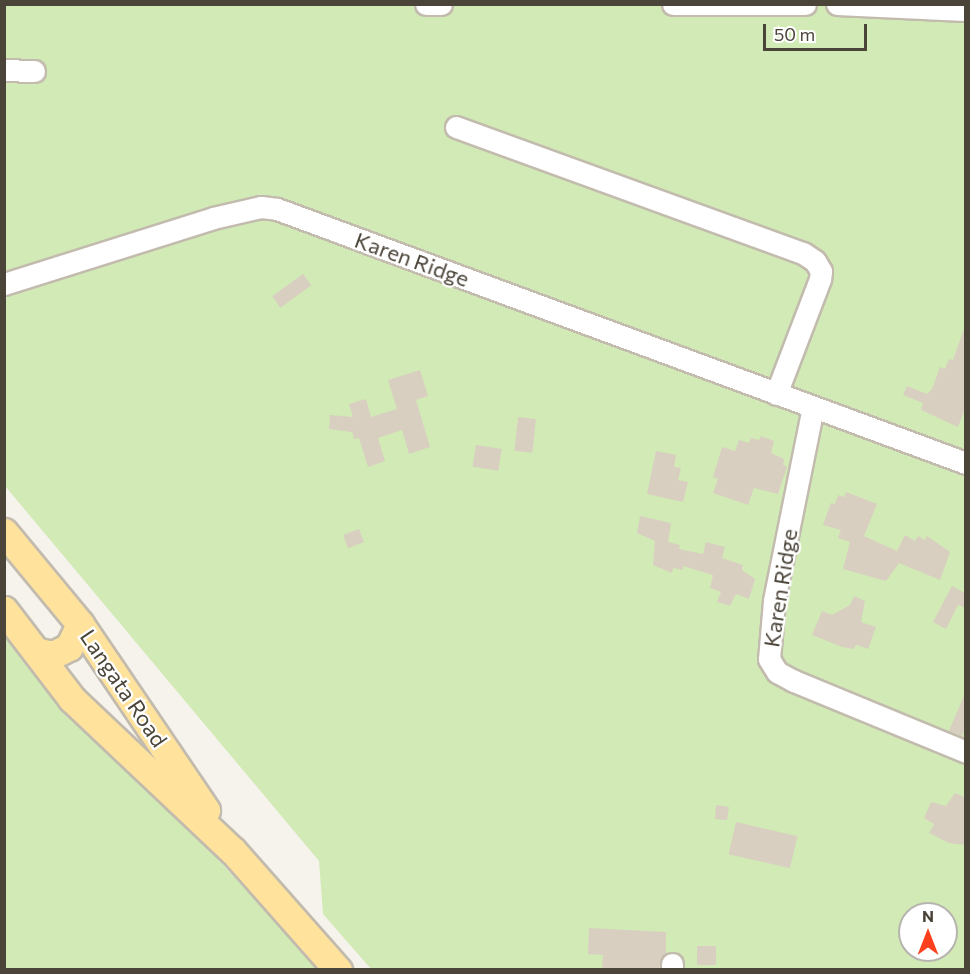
<!DOCTYPE html>
<style>
body{margin:0}
#map{position:relative;width:970px;height:974px;overflow:hidden;background:#f6f3ec;font-family:Commissioner,sans-serif}
div>[style]{position:absolute}
.green>*{inset:0;background:#d2eab5}
.building>*{inset:0;background:#d8cfc1;transform-origin:0 0}
.roads{filter:drop-shadow(2px 0 #c2bbae) drop-shadow(-2px 0 #c2bbae) drop-shadow(0 2px #c2bbae) drop-shadow(0 -2px #c2bbae)}
.minor>*{height:21px;margin:-10.5px;padding:0 10.5px;transform-origin:10.5px;border-radius:10.5px;background:#fff}
.major>*{height:27px;margin:-13.5px;padding:0 13.5px;transform-origin:13.5px;border-radius:13.5px;background:#ffe39c}
span{translate:-50% -50%;white-space:nowrap;text-align:center;line-height:1.15;-webkit-text-stroke:4.5px #fff;paint-order:stroke}
.street-label{font-size:22px;color:#4b4439}
.frame{position:absolute;inset:0;border:6px solid #4b4439;pointer-events:none}
.north{position:absolute;left:898px;top:902px;width:60px;height:60px;box-sizing:border-box;background:#fff;border:2px solid #b7b4b0;border-radius:50%;rotate:0deg;font-size:16px;font-weight:700;line-height:24px;text-align:center;color:#4b4439}
.north::after{content:'';display:block;margin:auto;width:21px;height:27px;background:#fc3f1d;clip-path:polygon(50% 0,100% 100%,50% 72%,0 100%)}
.scale{position:absolute;left:763px;top:24px;width:104px;height:27px;box-sizing:border-box;border:3px solid #4b4439;border-top:0;padding-left:8px;font-size:18px;line-height:21px;white-space:nowrap;color:#4b4439;-webkit-text-stroke:4px #fff;paint-order:stroke}
</style>
<div id="map">
<div class="green">
<div style="clip-path:polygon(evenodd,4px 5px,965px 5px,965px 969px,371px 969px,323px 914px,319px 861px,5px 486px,4px 5px,910px 914px,946px 914px,946px 950px,910px 950px,910px 914px)"></div>
<div style="clip-path:polygon(5px 631px,320px 969px,5px 969px)"></div>
</div>
<div class="building">
<div style="left:303px;top:274px;width:14px;height:38px;rotate:54deg"></div>
<div style="clip-path:polygon(964px 329px,966px 406px,958px 427px,921px 410px,923px 403px,903px 395px,907px 386px,927px 394px,932px 389px,940px 367px,945px 369px,949px 359px,953px 360px)"></div>
<div style="clip-path:polygon(420px 370px,428px 396px,416px 400px,430px 447px,409px 454px,402px 430px,378px 438px,385px 461px,368px 467px,359px 438px,354px 439px,352px 432px,329px 429px,330px 415px,353px 417px,349px 404px,366px 399px,371px 417px,397px 409px,388px 380px)"></div>
<div style="left:518px;top:417px;width:18px;height:34px;rotate:6deg"></div>
<div style="clip-path:polygon(761px 436px,774px 441px,771px 453px,784px 459px,783px 465px,787px 467px,778px 494px,754px 488px,748px 505px,713px 493px,718px 479px,713px 477px,722px 447px,735px 451px,739px 440px,749px 443px,751px 438px,759px 440px)"></div>
<div style="left:476px;top:445px;width:26px;height:22px;rotate:9deg"></div>
<div style="clip-path:polygon(656px 451px,676px 455px,674px 467px,681px 468px,678px 480px,688px 482px,683px 502px,647px 494px)"></div>
<div style="clip-path:polygon(846px 492px,877px 504px,864px 536px,897px 551px,905px 535px,915px 541px,918px 536px,925px 540px,927px 536px,950px 552px,940px 580px,899px 563px,886px 581px,843px 569px,850px 542px,838px 538px,841px 530px,823px 525px,831px 503px,835px 504px,838px 495px,844px 497px)"></div>
<div style="clip-path:polygon(640px 516px,671px 523px,668px 542px,680px 545px,679px 549px,703px 554px,706px 542px,725px 547px,722px 558px,743px 565px,742px 570px,755px 579px,749px 599px,736px 594px,730px 606px,717px 602px,721px 592px,710px 588px,713px 575px,683px 566px,683px 570px,673px 568px,672px 573px,653px 565px,655px 541px,637px 533px)"></div>
<div style="left:359px;top:529px;width:14px;height:17px;rotate:69deg"></div>
<div style="clip-path:polygon(952px 586px,966px 594px,966px 608px,958px 605px,946px 629px,933px 622px)"></div>
<div style="clip-path:polygon(854px 596px,865px 601px,861px 622px,876px 627px,868px 649px,856px 645px,854px 649px,842px 647px,812px 635px,822px 611px,832px 615px,850px 605px)"></div>
<div style="clip-path:polygon(966px 691px,966px 727px,962px 736px,949px 731px)"></div>
<div style="clip-path:polygon(955px 793px,966px 798px,966px 845px,949px 843px,929px 833px,934px 824px,924px 818px,931px 802px,946px 806px)"></div>
<div style="clip-path:polygon(716px 805px,729px 807px,727px 820px,715px 819px)"></div>
<div style="left:736px;top:822px;width:63px;height:33px;rotate:13deg"></div>
<div style="clip-path:polygon(589px 928px,666px 932px,666px 953px,659px 968px,602px 969px,603px 955px,588px 954px)"></div>
<div style="left:697px;top:946px;width:19px;height:19px"></div>
</div>
<div class="roads">
<div class="minor">
<div style="left:426px;top:4px;width:15px"></div>
<div style="left:673px;top:4px;width:132px"></div>
<div style="left:837px;top:4px;width:129px;rotate:2.7deg"></div>
<div style="left:4px;top:70px;width:30px;rotate:2deg"></div>
<div style="left:456px;top:127px;width:369px;rotate:20deg"></div>
<div style="left:803px;top:253px;width:14px;rotate:34deg"></div>
<div style="left:815px;top:261px;width:12px;rotate:59deg"></div>
<div style="left:821px;top:271px;width:8px;rotate:97deg"></div>
<div style="left:820px;top:279px;width:123px;rotate:110.9deg"></div>
<div style="left:4px;top:284px;width:219px;rotate:-17.5deg"></div>
<div style="left:213px;top:218px;width:49px;rotate:-12.9deg"></div>
<div style="left:261px;top:207px;width:16px;rotate:7deg"></div>
<div style="left:277px;top:209px;width:734px;rotate:20.24deg"></div>
<div style="left:813px;top:407px;width:198px;rotate:101.4deg"></div>
<div style="left:774px;top:601px;width:58px;rotate:94.9deg"></div>
<div style="left:769px;top:659px;width:15px;rotate:58deg"></div>
<div style="left:777px;top:672px;width:19px;rotate:28deg"></div>
<div style="left:794px;top:681px;width:186px;rotate:22.4deg"></div>
<div style="left:672px;top:970px;width:6px;rotate:-90deg"></div>
</div>
<div class="major">
<div style="left:4px;top:532px;width:119px;rotate:50.4deg"></div>
<div style="left:80px;top:624px;width:225px;rotate:55.9deg"></div>
<div style="left:4px;top:610px;width:112px;rotate:52.6deg"></div>
<div style="left:72px;top:699px;width:221px;rotate:43.4deg"></div>
<div style="left:233px;top:851px;width:159px;rotate:48.6deg"></div>
<div style="left:39px;top:652px;width:14px;rotate:12deg"></div>
<div style="left:53px;top:655px;width:18px;rotate:-27deg"></div>
<div style="left:69px;top:647px;width:25px;rotate:-64deg"></div>
</div>
</div>
<div class="street-label">
<span style="left:412px;top:259px;rotate:20deg">Karen Ridge</span>
<span style="left:780px;top:588px;rotate:-81deg">Karen Ridge</span>
<span style="left:124px;top:688px;rotate:56deg">Langata Road</span>
</div>
<div class="frame"></div>
<div class="north">N</div>
<div class="scale">50 m</div>
</div>
